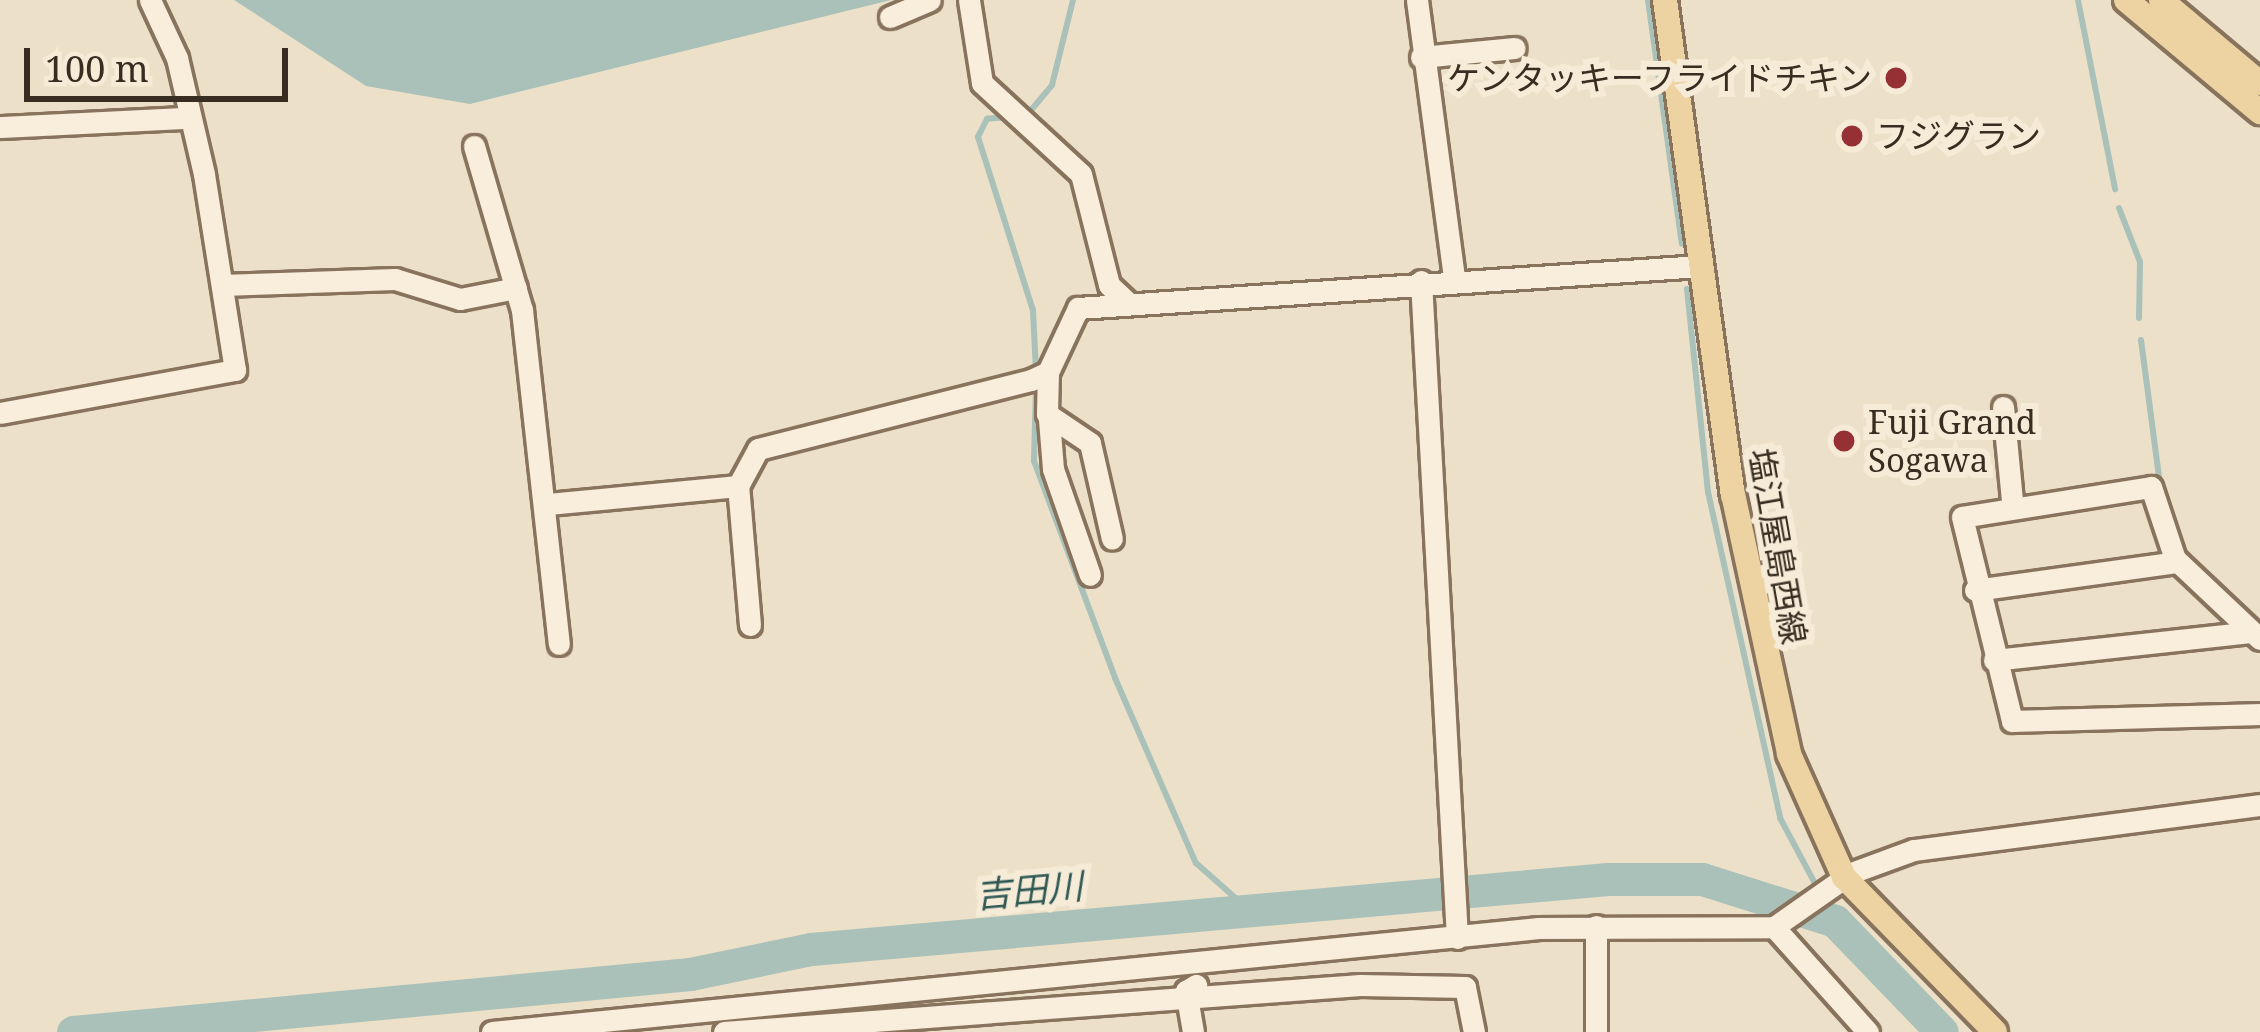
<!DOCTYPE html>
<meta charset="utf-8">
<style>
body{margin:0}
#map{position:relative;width:2260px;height:1032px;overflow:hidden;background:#ede0c8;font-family:"Noto Serif","Noto Sans JP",serif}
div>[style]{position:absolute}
.water>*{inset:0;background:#a9c1b9}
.stream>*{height:6px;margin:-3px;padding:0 3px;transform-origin:3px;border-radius:3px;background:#a9c1b9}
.river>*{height:33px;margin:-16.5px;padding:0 16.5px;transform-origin:16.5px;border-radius:16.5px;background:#a9c1b9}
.roads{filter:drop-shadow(3px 0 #88735d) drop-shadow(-3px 0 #88735d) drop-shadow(0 3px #88735d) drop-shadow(0 -3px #88735d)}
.minor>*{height:21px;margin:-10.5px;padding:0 10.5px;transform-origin:10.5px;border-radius:10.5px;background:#f8eedb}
.major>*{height:24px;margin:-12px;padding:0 12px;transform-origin:12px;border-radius:12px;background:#eed3a2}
.dots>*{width:33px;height:33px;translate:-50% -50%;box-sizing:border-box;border:6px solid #f5ebd7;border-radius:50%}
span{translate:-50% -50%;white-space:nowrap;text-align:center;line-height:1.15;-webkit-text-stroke:12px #f5ebd7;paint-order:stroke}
.poi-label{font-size:33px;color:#392c20}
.right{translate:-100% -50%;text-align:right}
.left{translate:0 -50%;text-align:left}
.street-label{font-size:33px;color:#392c20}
.water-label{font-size:36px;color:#305854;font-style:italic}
.scale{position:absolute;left:24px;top:48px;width:264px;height:54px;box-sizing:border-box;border:6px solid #392c20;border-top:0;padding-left:15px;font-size:36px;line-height:42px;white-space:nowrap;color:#392c20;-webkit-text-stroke:9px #f5ebd7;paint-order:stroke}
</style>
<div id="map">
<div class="water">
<div style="clip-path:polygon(234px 0,891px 0,470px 104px,366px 86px)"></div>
</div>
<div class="stream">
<div style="left:1648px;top:0;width:246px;rotate:82.1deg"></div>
<div style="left:2078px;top:0;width:193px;rotate:78.9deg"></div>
<div style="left:1027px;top:115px;width:39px;rotate:-50deg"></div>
<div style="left:1052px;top:85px;width:88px;rotate:-76.1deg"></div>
<div style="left:1008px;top:117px;width:21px;rotate:175deg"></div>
<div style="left:987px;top:119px;width:20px;rotate:117deg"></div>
<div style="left:978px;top:137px;width:182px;rotate:72.4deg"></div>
<div style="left:1033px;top:310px;width:61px;rotate:87.2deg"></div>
<div style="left:2119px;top:208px;width:58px;rotate:68.7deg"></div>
<div style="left:2140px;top:262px;width:56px;rotate:91deg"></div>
<div style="left:1687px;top:289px;width:204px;rotate:84.1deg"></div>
<div style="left:1708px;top:492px;width:334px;rotate:77.5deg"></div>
<div style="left:1780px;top:818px;width:117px;rotate:61.9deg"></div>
<div style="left:2141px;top:340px;width:146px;rotate:82.5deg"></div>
<div style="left:1036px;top:384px;width:77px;rotate:91.5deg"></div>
<div style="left:1034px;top:461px;width:232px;rotate:69.5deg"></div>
<div style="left:1115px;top:678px;width:202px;rotate:66.4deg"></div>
<div style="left:1196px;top:863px;width:72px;rotate:41.6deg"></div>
</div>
<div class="river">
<div style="left:73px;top:1032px;width:620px;rotate:-5.37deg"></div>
<div style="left:690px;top:974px;width:124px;rotate:-11.7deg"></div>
<div style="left:811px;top:949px;width:800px;rotate:-5.02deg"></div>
<div style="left:1608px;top:879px;width:94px"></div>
<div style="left:1702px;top:879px;width:139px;rotate:17.5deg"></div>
<div style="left:1835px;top:921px;width:154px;rotate:46.1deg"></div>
</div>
<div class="roads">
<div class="minor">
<div style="left:969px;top:0;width:84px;rotate:81.1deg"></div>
<div style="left:982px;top:83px;width:134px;rotate:42.6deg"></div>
<div style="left:1081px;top:174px;width:114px;rotate:75.8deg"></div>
<div style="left:1109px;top:285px;width:26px;rotate:43deg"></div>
<div style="left:1417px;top:0;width:279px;rotate:82.4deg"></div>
<div style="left:890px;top:17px;width:43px;rotate:-23deg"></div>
<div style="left:1421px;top:57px;width:94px;rotate:-5.5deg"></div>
<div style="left:0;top:127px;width:183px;rotate:-2.8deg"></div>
<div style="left:474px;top:146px;width:171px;rotate:73.7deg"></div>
<div style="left:522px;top:310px;width:336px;rotate:83.7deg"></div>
<div style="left:1421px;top:281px;width:658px;rotate:86.86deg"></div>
<div style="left:222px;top:285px;width:173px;rotate:-2deg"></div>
<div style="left:395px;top:279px;width:68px;rotate:17.1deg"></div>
<div style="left:460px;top:299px;width:57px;rotate:-11.1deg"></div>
<div style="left:1048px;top:372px;width:42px;rotate:91.4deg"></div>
<div style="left:1047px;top:414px;width:52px;rotate:34deg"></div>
<div style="left:1090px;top:443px;width:98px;rotate:77.1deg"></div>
<div style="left:2003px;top:407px;width:94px;rotate:84.5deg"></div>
<div style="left:0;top:413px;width:239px;rotate:-10.4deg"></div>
<div style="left:235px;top:370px;width:198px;rotate:-99deg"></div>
<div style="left:204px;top:174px;width:119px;rotate:-103.1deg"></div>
<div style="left:177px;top:58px;width:64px;rotate:-115deg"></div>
<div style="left:1049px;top:420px;width:49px;rotate:85.3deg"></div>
<div style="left:1053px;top:469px;width:112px;rotate:70.8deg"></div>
<div style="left:548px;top:504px;width:191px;rotate:-5.4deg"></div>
<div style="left:1975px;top:590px;width:205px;rotate:-7.9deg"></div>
<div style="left:750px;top:625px;width:140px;rotate:-94.9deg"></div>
<div style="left:738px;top:486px;width:42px;rotate:-61.6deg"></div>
<div style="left:758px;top:449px;width:282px;rotate:-14.2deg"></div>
<div style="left:1031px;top:380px;width:19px;rotate:-25deg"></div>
<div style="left:1048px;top:372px;width:71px;rotate:-64.9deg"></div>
<div style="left:1078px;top:308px;width:624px;rotate:-3.86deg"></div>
<div style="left:2260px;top:639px;width:117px;rotate:-136.7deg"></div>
<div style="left:2175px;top:559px;width:76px;rotate:-108.4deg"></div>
<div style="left:2151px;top:487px;width:191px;rotate:171deg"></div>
<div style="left:1962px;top:517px;width:210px;rotate:76.2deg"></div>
<div style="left:2012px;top:721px;width:248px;rotate:-1.6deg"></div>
<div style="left:1994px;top:660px;width:259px;rotate:-6.2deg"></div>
<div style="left:1774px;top:927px;width:141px;rotate:48.2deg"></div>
<div style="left:492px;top:1032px;width:1052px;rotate:-5.67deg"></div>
<div style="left:1539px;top:928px;width:235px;rotate:-0.2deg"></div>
<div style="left:1774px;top:927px;width:94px;rotate:-35deg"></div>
<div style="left:1851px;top:873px;width:67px;rotate:-20.1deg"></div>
<div style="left:1914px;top:850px;width:349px;rotate:-7.4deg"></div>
<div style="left:724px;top:1032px;width:638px;rotate:-4.23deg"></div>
<div style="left:1360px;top:985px;width:105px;rotate:1.1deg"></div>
<div style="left:1465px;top:987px;width:46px;rotate:78.7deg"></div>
<div style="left:1193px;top:1032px;width:42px;rotate:-99.7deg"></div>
<div style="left:1186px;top:991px;width:12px;rotate:-31deg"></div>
<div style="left:1596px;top:1032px;width:106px;rotate:-90deg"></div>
</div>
<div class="major">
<div style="left:1665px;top:0;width:499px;rotate:82.2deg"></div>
<div style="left:1733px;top:494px;width:266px;rotate:77.8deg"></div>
<div style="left:1789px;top:754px;width:135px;rotate:65.9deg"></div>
<div style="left:1844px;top:877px;width:216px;rotate:45.7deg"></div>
<div style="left:2126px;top:0;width:175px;rotate:39.9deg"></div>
<div style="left:2161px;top:0;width:129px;rotate:40deg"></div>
</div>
</div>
<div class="dots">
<div style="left:1896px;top:78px;background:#953035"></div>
<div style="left:1852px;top:136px;background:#953035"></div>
<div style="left:1844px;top:441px;background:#953035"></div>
</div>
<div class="poi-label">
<span class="right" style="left:1872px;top:78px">ケンタッキーフライドチキン</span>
<span class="left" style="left:1876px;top:136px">フジグラン</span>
<span class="left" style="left:1868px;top:441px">Fuji Grand<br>Sogawa</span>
</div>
<div class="street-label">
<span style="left:1778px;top:546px;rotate:80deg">塩江屋島西線</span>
</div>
<div class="water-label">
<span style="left:1029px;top:890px;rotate:-5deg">吉田川</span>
</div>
<div class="scale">100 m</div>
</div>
